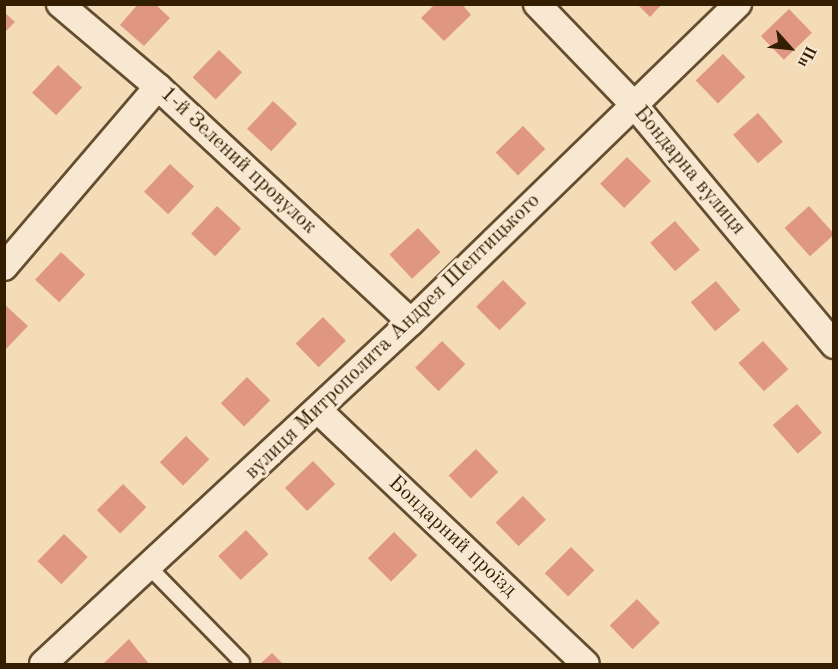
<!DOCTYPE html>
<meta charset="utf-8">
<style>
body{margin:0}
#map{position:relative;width:838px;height:669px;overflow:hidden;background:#f4dcb9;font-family:"Old Standard TT",serif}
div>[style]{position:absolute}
.building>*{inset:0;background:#df9783;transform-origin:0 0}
.roads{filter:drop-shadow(2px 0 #644e2f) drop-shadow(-2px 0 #644e2f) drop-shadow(0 2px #644e2f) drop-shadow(0 -2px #644e2f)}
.lane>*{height:14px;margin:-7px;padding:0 7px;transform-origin:7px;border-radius:7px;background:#f8e8d2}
.street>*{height:26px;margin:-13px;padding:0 13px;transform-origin:13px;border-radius:13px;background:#f8e8d2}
span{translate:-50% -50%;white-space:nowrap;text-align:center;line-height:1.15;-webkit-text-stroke:6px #f8e8d2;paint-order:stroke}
.street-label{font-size:21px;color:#341e01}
.frame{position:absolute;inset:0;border:6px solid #341e01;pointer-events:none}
.north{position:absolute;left:760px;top:18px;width:60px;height:60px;-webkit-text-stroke:4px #f8e8d2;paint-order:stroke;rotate:117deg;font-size:16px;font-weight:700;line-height:24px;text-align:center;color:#341e01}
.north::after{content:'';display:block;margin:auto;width:21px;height:27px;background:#341e01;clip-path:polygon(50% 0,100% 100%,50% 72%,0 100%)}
</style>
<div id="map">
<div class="building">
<div style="clip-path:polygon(138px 4px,155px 4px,170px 18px,144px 46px,120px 25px)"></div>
<div style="clip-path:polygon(435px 4px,462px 4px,471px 15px,444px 41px,421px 18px)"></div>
<div style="clip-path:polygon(637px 4px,662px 4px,650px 17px)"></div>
<div style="left:789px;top:9px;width:33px;height:39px;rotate:46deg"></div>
<div style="clip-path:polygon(4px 12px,15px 22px,4px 33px)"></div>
<div style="left:219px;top:50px;width:32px;height:38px;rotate:44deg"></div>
<div style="left:723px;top:54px;width:32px;height:38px;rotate:46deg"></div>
<div style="left:58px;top:65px;width:33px;height:38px;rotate:43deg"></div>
<div style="left:273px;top:101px;width:33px;height:38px;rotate:43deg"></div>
<div style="left:758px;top:113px;width:38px;height:33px;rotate:49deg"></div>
<div style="left:523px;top:126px;width:32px;height:38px;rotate:46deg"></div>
<div style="left:627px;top:157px;width:34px;height:38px;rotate:45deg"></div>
<div style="left:170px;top:164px;width:33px;height:38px;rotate:43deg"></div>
<div style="left:217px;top:206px;width:33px;height:38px;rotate:43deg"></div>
<div style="left:809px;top:206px;width:38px;height:33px;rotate:48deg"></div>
<div style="left:675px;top:221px;width:38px;height:33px;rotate:49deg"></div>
<div style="left:418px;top:228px;width:33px;height:39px;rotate:47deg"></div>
<div style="left:61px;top:252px;width:33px;height:38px;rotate:43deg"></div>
<div style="left:503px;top:280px;width:33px;height:38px;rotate:45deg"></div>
<div style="left:716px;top:281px;width:38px;height:33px;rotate:50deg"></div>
<div style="clip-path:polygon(4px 304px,28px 326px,4px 351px)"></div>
<div style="left:323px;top:317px;width:33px;height:38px;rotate:46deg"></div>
<div style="left:442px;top:341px;width:33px;height:38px;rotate:45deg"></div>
<div style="left:763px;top:341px;width:38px;height:33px;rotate:48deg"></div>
<div style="left:247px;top:377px;width:33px;height:37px;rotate:45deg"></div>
<div style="left:797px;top:404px;width:38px;height:32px;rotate:49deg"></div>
<div style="left:186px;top:436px;width:33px;height:37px;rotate:45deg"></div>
<div style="left:476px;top:449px;width:32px;height:38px;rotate:46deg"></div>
<div style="left:313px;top:461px;width:32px;height:39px;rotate:46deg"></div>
<div style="left:123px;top:484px;width:33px;height:37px;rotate:45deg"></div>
<div style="left:523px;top:496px;width:33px;height:38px;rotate:46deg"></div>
<div style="left:246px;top:530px;width:33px;height:38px;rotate:47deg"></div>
<div style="left:394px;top:532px;width:33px;height:37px;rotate:45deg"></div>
<div style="left:64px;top:534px;width:33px;height:38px;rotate:44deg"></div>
<div style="left:571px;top:547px;width:33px;height:37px;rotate:45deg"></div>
<div style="left:637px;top:599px;width:33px;height:38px;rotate:46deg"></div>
<div style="clip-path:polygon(129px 639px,149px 664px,103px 664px)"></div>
<div style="clip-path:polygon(272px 653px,283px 664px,260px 664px)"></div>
</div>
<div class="roads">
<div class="lane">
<div style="left:149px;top:567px;width:133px;rotate:45.6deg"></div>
</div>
<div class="street">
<div style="left:60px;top:4px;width:128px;rotate:40.3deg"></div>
<div style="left:158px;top:87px;width:345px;rotate:42.9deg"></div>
<div style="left:537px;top:4px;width:141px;rotate:46.1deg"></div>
<div style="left:635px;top:106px;width:311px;rotate:50.2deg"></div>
<div style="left:4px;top:267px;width:237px;rotate:-49.5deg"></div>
<div style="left:318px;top:410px;width:369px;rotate:43.5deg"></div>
<div style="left:43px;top:664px;width:502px;rotate:-42.9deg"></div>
<div style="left:411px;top:322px;width:456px;rotate:-44.2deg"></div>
</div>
</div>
<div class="street-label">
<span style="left:238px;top:161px;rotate:43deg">1-й Зелений провулок</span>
<span style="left:689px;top:171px;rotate:50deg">Бондарна вулиця</span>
<span style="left:393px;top:337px;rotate:-44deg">вулиця Митрополита Андрея Шептицького</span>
<span style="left:452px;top:537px;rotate:43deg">Бондарний проїзд</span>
</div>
<div class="frame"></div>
<div class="north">Пн</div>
</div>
